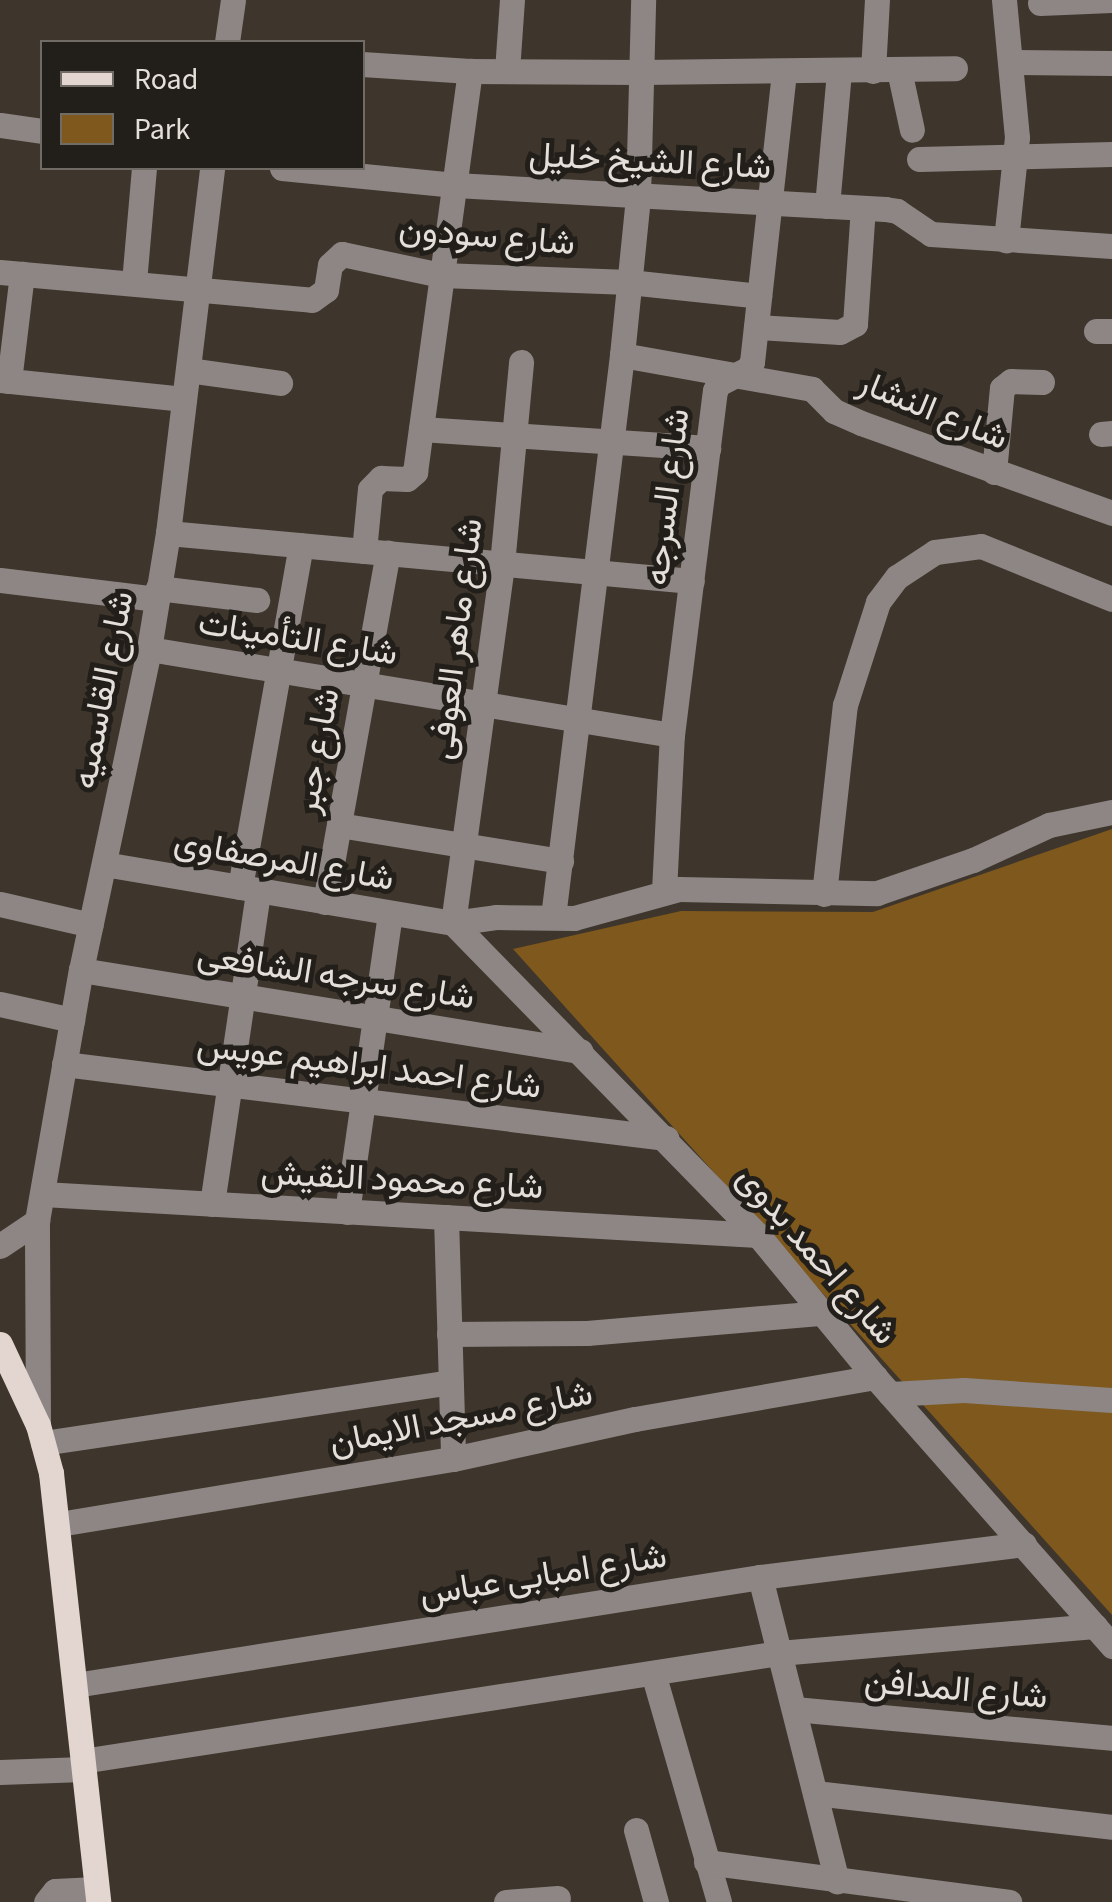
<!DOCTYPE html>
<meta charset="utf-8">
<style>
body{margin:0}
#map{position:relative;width:1112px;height:1902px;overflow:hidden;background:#3e362c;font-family:"Source Sans 3",Vazirmatn,sans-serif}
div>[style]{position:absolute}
.green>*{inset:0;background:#7e581c}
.minor>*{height:25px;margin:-12.5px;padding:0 12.5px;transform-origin:12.5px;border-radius:12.5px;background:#8d8684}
.major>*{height:25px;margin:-12.5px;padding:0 12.5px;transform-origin:12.5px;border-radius:12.5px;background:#e3d5cf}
span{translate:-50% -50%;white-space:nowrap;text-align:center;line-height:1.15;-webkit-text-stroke:10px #221e19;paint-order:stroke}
.street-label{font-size:35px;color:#e4dfd8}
.legend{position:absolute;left:40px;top:40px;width:325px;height:130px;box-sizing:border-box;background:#221e19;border:2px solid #706b65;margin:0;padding:12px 18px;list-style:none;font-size:30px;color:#e4dfd8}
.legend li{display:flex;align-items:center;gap:20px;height:50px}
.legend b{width:50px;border:2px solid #706b65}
</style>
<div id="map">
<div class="green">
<div style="clip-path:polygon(1112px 829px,1112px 1615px,513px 949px,681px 911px,873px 912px)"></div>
</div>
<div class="minor">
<div style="left:1004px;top:0;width:138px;rotate:84.6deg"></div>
<div style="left:1017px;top:137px;width:104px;rotate:96.1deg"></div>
<div style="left:1040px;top:3px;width:72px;rotate:-2.4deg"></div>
<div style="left:227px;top:42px;width:42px;rotate:-81.9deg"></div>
<div style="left:1011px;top:62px;width:101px;rotate:0.6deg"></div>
<div style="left:362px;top:64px;width:108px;rotate:3.7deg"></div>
<div style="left:470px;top:71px;width:172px;rotate:0.3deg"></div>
<div style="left:642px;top:72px;width:313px;rotate:-0.7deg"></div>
<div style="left:899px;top:70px;width:61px;rotate:77.8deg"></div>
<div style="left:507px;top:71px;width:71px;rotate:-86deg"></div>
<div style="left:873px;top:71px;width:71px;rotate:-86.8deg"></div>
<div style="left:0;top:125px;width:42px;rotate:8.1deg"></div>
<div style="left:919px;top:159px;width:193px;rotate:-1.5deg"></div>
<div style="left:282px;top:168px;width:174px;rotate:5.6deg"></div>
<div style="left:455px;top:185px;width:431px;rotate:3.2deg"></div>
<div style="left:885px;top:209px;width:12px;rotate:9deg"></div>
<div style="left:897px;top:211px;width:41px;rotate:34.1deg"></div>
<div style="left:931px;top:234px;width:181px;rotate:3.8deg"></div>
<div style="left:827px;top:206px;width:136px;rotate:-84.9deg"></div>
<div style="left:0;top:272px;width:313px;rotate:5.1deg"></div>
<div style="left:312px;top:300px;width:17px;rotate:-36deg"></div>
<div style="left:326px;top:290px;width:25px;rotate:-81deg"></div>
<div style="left:330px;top:265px;width:16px;rotate:-43deg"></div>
<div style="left:342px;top:254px;width:101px;rotate:12deg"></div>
<div style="left:441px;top:275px;width:188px;rotate:2.1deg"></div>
<div style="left:629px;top:282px;width:131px;rotate:6.1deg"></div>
<div style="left:134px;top:282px;width:114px;rotate:-85deg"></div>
<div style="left:756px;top:327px;width:84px;rotate:3.4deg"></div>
<div style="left:840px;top:332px;width:17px;rotate:-28deg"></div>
<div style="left:855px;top:324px;width:116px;rotate:-86.1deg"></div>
<div style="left:1096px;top:331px;width:16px"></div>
<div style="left:622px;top:355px;width:193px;rotate:10.1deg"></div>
<div style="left:812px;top:389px;width:31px;rotate:45deg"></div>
<div style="left:834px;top:411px;width:30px;rotate:24deg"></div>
<div style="left:861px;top:423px;width:267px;rotate:19.7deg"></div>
<div style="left:188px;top:370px;width:93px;rotate:8deg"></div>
<div style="left:0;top:380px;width:185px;rotate:5.9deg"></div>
<div style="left:9px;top:381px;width:108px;rotate:-83.1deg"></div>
<div style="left:421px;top:429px;width:288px;rotate:3.8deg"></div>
<div style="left:1101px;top:434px;width:11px;rotate:-5deg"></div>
<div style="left:994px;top:472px;width:84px;rotate:-84.6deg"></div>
<div style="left:1002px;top:388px;width:11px;rotate:-38deg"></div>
<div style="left:1011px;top:381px;width:31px;rotate:2deg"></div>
<div style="left:168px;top:533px;width:526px;rotate:5.23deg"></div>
<div style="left:364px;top:551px;width:62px;rotate:-84.5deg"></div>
<div style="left:370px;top:489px;width:16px;rotate:-45deg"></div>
<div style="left:381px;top:478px;width:26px;rotate:2deg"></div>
<div style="left:407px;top:479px;width:11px;rotate:-41deg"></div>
<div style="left:415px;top:472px;width:405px;rotate:-82.2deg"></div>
<div style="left:0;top:580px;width:158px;rotate:6.9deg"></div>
<div style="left:158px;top:588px;width:100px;rotate:6.9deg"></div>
<div style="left:149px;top:649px;width:530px;rotate:9.34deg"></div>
<div style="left:339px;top:825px;width:225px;rotate:9.2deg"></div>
<div style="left:104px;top:864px;width:354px;rotate:9.6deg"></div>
<div style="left:453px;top:923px;width:43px;rotate:-7.9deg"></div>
<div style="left:496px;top:917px;width:78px;rotate:0.7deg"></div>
<div style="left:574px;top:918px;width:109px;rotate:-15.4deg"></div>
<div style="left:679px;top:889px;width:198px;rotate:1.2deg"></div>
<div style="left:877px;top:893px;width:102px;rotate:-19deg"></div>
<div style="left:973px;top:860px;width:84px;rotate:-24.7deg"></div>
<div style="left:1049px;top:825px;width:64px;rotate:-11.7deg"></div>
<div style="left:240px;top:887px;width:347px;rotate:-79.9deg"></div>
<div style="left:664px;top:891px;width:156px;rotate:-87.1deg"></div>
<div style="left:672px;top:735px;width:347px;rotate:-82.9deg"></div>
<div style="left:715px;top:391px;width:8px;rotate:-67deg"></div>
<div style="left:718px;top:384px;width:34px;rotate:-27deg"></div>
<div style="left:748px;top:369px;width:8px;rotate:-60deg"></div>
<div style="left:752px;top:362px;width:291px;rotate:-83.7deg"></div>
<div style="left:824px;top:894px;width:190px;rotate:-83.7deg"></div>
<div style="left:845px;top:705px;width:108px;rotate:-72.2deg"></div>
<div style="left:878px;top:602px;width:31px;rotate:-53deg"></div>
<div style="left:897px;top:577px;width:45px;rotate:-33.3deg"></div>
<div style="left:935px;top:552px;width:46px;rotate:-7.4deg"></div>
<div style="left:981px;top:546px;width:141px;rotate:22deg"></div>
<div style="left:325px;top:902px;width:355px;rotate:-79.8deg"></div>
<div style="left:0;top:904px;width:93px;rotate:13deg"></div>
<div style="left:553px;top:917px;width:566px;rotate:-83deg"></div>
<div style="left:622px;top:355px;width:159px;rotate:-84.2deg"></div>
<div style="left:638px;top:197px;width:197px;rotate:-88.5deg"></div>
<div style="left:453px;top:923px;width:436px;rotate:45.7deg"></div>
<div style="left:758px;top:1235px;width:184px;rotate:50.5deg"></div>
<div style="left:875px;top:1377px;width:359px;rotate:48.6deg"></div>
<div style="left:453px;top:923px;width:362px;rotate:-82.2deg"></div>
<div style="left:502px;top:564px;width:203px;rotate:-84.6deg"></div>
<div style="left:81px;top:970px;width:506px;rotate:9.22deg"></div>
<div style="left:0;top:1004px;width:74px;rotate:12.5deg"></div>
<div style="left:64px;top:1064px;width:607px;rotate:7.01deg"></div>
<div style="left:43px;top:1194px;width:716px;rotate:3.28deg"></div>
<div style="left:212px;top:1204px;width:316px;rotate:-81.6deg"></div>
<div style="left:347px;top:1212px;width:301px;rotate:-81.8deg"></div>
<div style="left:446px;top:1217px;width:242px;rotate:88.3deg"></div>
<div style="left:0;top:1246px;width:45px;rotate:-34deg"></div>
<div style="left:449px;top:1334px;width:138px;rotate:-0.4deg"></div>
<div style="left:587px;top:1333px;width:236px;rotate:-4.9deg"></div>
<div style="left:890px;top:1394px;width:74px;rotate:-3.1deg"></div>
<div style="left:964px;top:1390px;width:148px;rotate:3.9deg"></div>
<div style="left:38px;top:1425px;width:204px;rotate:-90.3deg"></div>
<div style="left:37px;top:1221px;width:255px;rotate:-80.1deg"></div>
<div style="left:81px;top:970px;width:328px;rotate:-78deg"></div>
<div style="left:149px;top:649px;width:118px;rotate:-80.7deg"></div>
<div style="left:168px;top:533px;width:368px;rotate:-83.1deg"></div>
<div style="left:43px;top:1443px;width:412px;rotate:-8.5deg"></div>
<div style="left:59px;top:1524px;width:399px;rotate:-9.4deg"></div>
<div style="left:453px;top:1459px;width:186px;rotate:-12.4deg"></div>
<div style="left:635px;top:1419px;width:244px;rotate:-9.9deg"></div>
<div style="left:760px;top:1577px;width:314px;rotate:75.8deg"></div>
<div style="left:653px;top:1673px;width:238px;rotate:73.9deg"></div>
<div style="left:75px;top:1685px;width:693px;rotate:-8.96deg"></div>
<div style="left:760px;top:1577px;width:266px;rotate:-7.1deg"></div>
<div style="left:794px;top:1709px;width:319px;rotate:5.2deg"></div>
<div style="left:82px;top:1761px;width:705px;rotate:-8.81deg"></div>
<div style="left:779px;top:1653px;width:317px;rotate:-4.9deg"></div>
<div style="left:0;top:1772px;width:83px;rotate:-2.1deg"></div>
<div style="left:815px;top:1793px;width:299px;rotate:6.5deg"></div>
<div style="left:636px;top:1830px;width:75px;rotate:74.5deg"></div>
<div style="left:706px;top:1862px;width:306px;rotate:7.5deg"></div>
<div style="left:46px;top:1902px;width:14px;rotate:-51deg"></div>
<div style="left:55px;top:1891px;width:41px;rotate:-2.8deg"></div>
<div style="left:506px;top:1902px;width:52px;rotate:-4.4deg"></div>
</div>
<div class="major">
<div style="left:0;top:1344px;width:89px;rotate:64.9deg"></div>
<div style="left:38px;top:1425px;width:50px;rotate:74.8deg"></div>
<div style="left:51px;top:1473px;width:432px;rotate:83.7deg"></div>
</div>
<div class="street-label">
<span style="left:650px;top:161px;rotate:3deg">شارع الشيخ خليل</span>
<span style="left:487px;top:236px;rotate:5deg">شارع سودون</span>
<span style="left:933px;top:410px;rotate:22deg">شارع النشار</span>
<span style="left:667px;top:497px;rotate:-83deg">شارع السرجه</span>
<span style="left:298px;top:638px;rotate:9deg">شارع التأمينات</span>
<span style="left:456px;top:639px;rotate:-83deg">شارع ماهر العوفى</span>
<span style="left:103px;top:690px;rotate:-79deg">شارع القاسميه</span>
<span style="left:317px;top:751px;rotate:-80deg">شارع جبر</span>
<span style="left:284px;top:860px;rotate:10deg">شارع المرصفاوى</span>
<span style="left:336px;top:976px;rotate:9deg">شارع سرجه الشافعى</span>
<span style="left:369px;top:1066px;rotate:7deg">شارع احمد ابراهيم عويس</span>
<span style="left:402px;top:1180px;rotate:3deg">شارع محمود النقيش</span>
<span style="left:817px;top:1255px;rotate:49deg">شارع احمد بدوى</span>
<span style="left:461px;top:1418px;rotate:-11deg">شارع مسجد الايمان</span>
<span style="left:543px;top:1575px;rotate:-9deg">شارع امبابى عباس</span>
<span style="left:956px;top:1689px;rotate:5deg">شارع المدافن</span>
</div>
<ul class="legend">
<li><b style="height:12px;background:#e3d5cf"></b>Road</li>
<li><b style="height:28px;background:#7e581c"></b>Park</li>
</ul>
</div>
